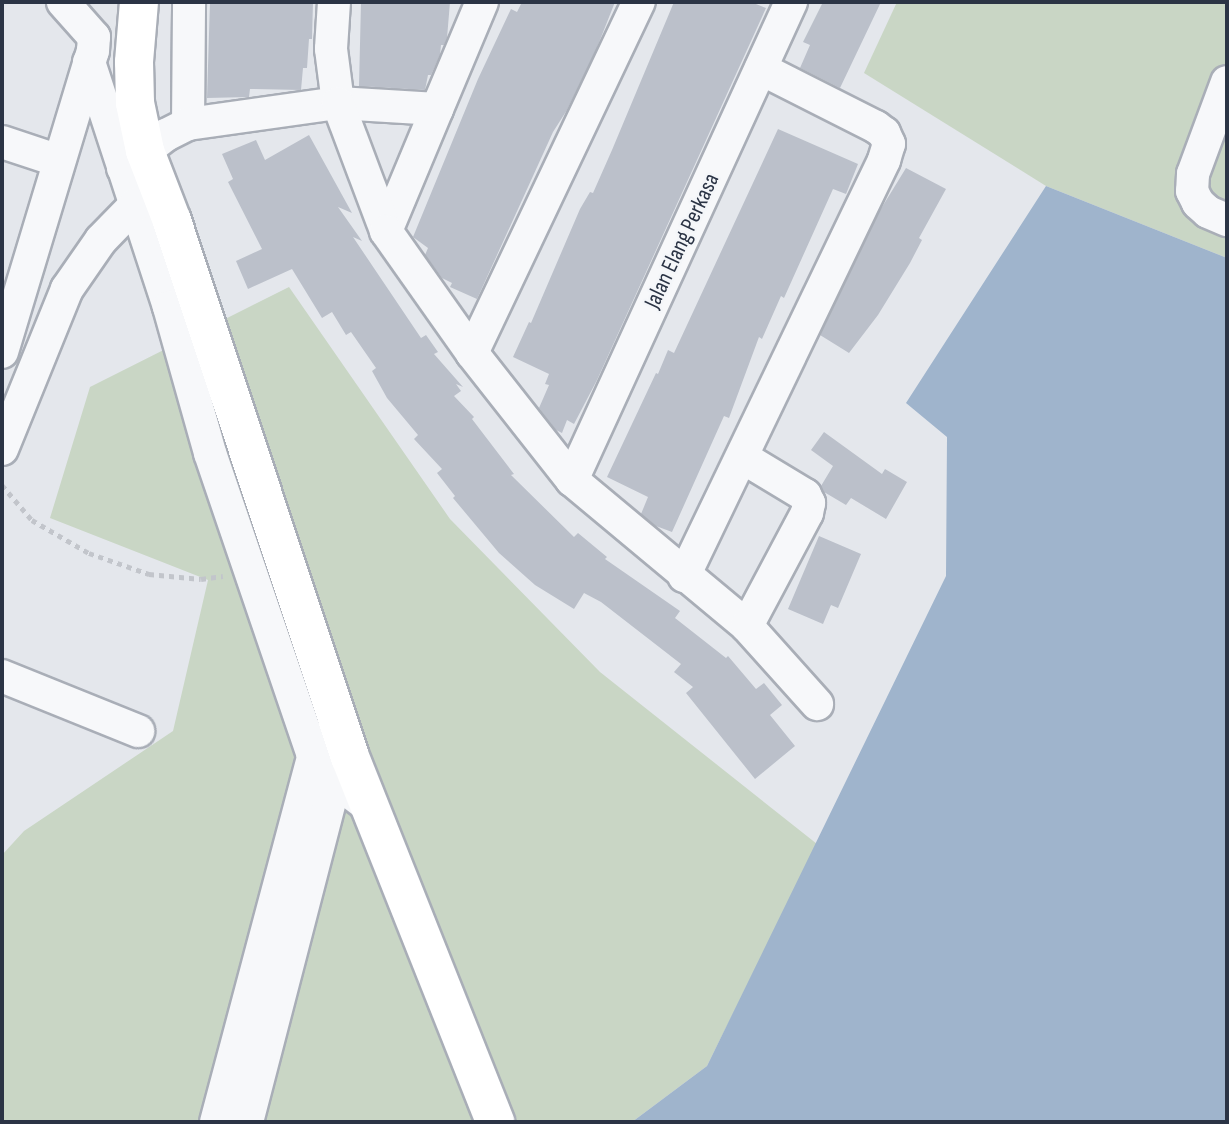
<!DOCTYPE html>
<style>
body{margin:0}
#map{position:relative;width:1229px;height:1124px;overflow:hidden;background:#e4e7ec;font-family:"Sofia Sans Condensed",sans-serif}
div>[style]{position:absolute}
.green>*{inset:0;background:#c9d6c5}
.water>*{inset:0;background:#9fb4cc}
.building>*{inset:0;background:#bbc0ca}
.path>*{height:4.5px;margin-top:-2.25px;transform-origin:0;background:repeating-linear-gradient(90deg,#c2c5cb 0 5px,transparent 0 10px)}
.roads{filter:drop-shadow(2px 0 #a9aeb7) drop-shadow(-2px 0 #a9aeb7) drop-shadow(0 2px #a9aeb7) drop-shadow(0 -2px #a9aeb7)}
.street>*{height:32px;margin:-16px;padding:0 16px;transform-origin:16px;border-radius:16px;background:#f7f8fa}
.secondary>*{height:38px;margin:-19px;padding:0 19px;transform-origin:19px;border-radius:19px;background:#fff}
span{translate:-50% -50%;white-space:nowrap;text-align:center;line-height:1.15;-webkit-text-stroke:5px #f4f6f9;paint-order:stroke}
.street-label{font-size:23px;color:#2b3445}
.frame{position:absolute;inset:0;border:4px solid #2b3445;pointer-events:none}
</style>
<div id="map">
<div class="green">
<div style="clip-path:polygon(897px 2px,1227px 2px,1227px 258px,1046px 186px,864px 73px)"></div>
<div style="clip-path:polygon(289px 287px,450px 519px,600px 672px,817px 844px,707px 1066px,632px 1122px,2px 1122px,2px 855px,24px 831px,173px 731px,208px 580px,50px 518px,90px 387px)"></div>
</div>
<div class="water">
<div style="clip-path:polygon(1046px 186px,1227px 258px,1227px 1122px,632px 1122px,707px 1066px,946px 576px,947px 437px,906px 403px)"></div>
</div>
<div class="building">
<div style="clip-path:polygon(210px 2px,313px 2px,312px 39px,309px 39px,307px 68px,303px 68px,301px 90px,250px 89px,249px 97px,207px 98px)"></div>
<div style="clip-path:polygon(361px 2px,450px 2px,447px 38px,444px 45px,441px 45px,440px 55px,431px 75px,428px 75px,425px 90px,359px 86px)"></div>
<div style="clip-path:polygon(522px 2px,615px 2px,596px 50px,567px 110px,553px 132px,477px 299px,450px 287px,452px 283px,442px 278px,425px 255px,428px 248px,413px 237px,478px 79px,511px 9px,517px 12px)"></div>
<div style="clip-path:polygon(674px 2px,751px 2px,766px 8px,597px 380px,574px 424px,567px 420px,562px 433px,556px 430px,539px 408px,549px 385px,545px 384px,549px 374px,513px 357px,529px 322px,531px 323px,580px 209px,590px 192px,593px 193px,612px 150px)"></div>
<div style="clip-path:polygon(823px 2px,881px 2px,840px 88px,800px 68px,810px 45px,803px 42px)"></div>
<div style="clip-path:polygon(778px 129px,858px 164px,846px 194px,833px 189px,784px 298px,781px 296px,762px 339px,759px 337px,729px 418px,724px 416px,672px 532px,656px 526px,641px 514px,648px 497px,607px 477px,656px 373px,658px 374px,668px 350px,674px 353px)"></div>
<div style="clip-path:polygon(309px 135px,352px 213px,338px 207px,362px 241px,353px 237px,421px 338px,426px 335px,438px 352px,434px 354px,463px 387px,456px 384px,461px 391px,454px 396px,474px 417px,472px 419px,514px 474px,511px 475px,574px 537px,578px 533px,607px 557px,605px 559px,680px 611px,675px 618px,726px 658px,728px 656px,756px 689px,764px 683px,782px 705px,770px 715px,795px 746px,755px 779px,686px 693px,693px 687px,674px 672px,681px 664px,601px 602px,584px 593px,574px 609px,535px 585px,499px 553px,453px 498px,455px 496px,437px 473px,442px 469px,414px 439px,418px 435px,387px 398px,372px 371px,376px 368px,351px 332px,346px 335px,332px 312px,322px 318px,292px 269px,248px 289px,236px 261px,262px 249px,228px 182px,233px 179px,222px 154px,256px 140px,265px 160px)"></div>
<div style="clip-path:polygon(906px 168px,946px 189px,919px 238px,922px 240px,910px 263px,878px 315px,849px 353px,820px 335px,879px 212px)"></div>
<div style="clip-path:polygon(824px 432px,882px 474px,885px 469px,907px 482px,886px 519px,851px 498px,846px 505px,824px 492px,821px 486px,833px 466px,811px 450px)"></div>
<div style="clip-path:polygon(819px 536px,861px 554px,838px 608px,831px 605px,823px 624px,788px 609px)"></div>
</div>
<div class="path">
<div style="left:2px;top:485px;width:46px;rotate:49.4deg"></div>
<div style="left:32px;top:520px;width:66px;rotate:30.1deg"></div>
<div style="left:89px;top:553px;width:64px;rotate:19.3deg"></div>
<div style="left:149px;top:574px;width:52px;rotate:5.5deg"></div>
<div style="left:201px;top:579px;width:22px;rotate:-8deg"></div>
</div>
<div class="roads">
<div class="street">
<div style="left:334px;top:2px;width:47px;rotate:93.7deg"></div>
<div style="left:331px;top:49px;width:54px;rotate:82.6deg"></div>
<div style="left:338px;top:103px;width:99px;rotate:3.5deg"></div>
<div style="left:437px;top:109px;width:132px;rotate:112.7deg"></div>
<div style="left:89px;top:62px;width:258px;rotate:71.9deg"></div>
<div style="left:169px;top:307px;width:152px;rotate:74.3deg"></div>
<div style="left:210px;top:453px;width:316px;rotate:71.2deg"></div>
<div style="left:312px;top:752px;width:37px;rotate:52deg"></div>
<div style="left:335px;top:781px;width:41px;rotate:37.1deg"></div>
<div style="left:1227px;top:82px;width:98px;rotate:110.3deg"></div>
<div style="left:1193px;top:174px;width:17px;rotate:93deg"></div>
<div style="left:1192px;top:191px;width:13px;rotate:63deg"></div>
<div style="left:1198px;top:203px;width:13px;rotate:42deg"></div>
<div style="left:1208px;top:212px;width:21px;rotate:23deg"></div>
<div style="left:437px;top:109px;width:116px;rotate:-67.2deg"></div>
<div style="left:188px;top:124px;width:122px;rotate:-89.5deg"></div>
<div style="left:2px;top:142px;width:60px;rotate:18.4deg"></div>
<div style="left:123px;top:168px;width:54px;rotate:-37.5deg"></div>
<div style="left:166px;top:135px;width:25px;rotate:-27deg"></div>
<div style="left:188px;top:124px;width:151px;rotate:-8deg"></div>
<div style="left:338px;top:103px;width:137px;rotate:69.4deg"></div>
<div style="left:386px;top:231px;width:149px;rotate:54.8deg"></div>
<div style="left:472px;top:353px;width:162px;rotate:51.8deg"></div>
<div style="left:572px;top:480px;width:228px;rotate:39.8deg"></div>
<div style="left:747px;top:626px;width:105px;rotate:48.1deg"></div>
<div style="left:2px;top:352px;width:314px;rotate:-73.2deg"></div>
<div style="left:93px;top:51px;width:14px;rotate:-86deg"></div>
<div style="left:94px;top:37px;width:47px;rotate:-131.5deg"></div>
<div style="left:472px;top:353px;width:389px;rotate:-64.6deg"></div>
<div style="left:2px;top:449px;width:173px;rotate:-67.9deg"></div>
<div style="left:67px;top:289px;width:60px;rotate:-55.2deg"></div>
<div style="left:101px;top:240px;width:49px;rotate:-45.8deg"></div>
<div style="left:135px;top:205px;width:17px;rotate:-24deg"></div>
<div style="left:742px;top:457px;width:74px;rotate:31.1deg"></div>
<div style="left:805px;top:495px;width:9px;rotate:63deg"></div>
<div style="left:809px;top:503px;width:10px;rotate:101deg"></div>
<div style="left:807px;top:513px;width:128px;rotate:118deg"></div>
<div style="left:572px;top:480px;width:526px;rotate:-65.38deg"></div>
<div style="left:684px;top:576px;width:462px;rotate:-64.3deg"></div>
<div style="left:884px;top:160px;width:17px;rotate:-73deg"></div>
<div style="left:889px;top:144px;width:12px;rotate:-114deg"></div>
<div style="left:884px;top:133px;width:10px;rotate:-143deg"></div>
<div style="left:876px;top:127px;width:129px;rotate:-153.2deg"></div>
<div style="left:2px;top:676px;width:147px;rotate:22deg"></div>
<div style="left:216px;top:1122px;width:397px;rotate:-75.1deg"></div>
<div style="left:247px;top:1122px;width:352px;rotate:-75.5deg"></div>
<div style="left:335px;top:781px;width:20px;rotate:-57deg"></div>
</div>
<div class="secondary">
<div style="left:139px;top:2px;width:60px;rotate:94.8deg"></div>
<div style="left:134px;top:62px;width:41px;rotate:88.6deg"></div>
<div style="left:135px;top:103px;width:49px;rotate:78.2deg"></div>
<div style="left:145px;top:151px;width:75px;rotate:68.9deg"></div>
<div style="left:172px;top:221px;width:565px;rotate:71.63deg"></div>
<div style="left:350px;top:757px;width:393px;rotate:68.3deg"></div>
</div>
</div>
<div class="street-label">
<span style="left:682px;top:241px;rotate:-65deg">Jalan Elang Perkasa</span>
</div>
<div class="frame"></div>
</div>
